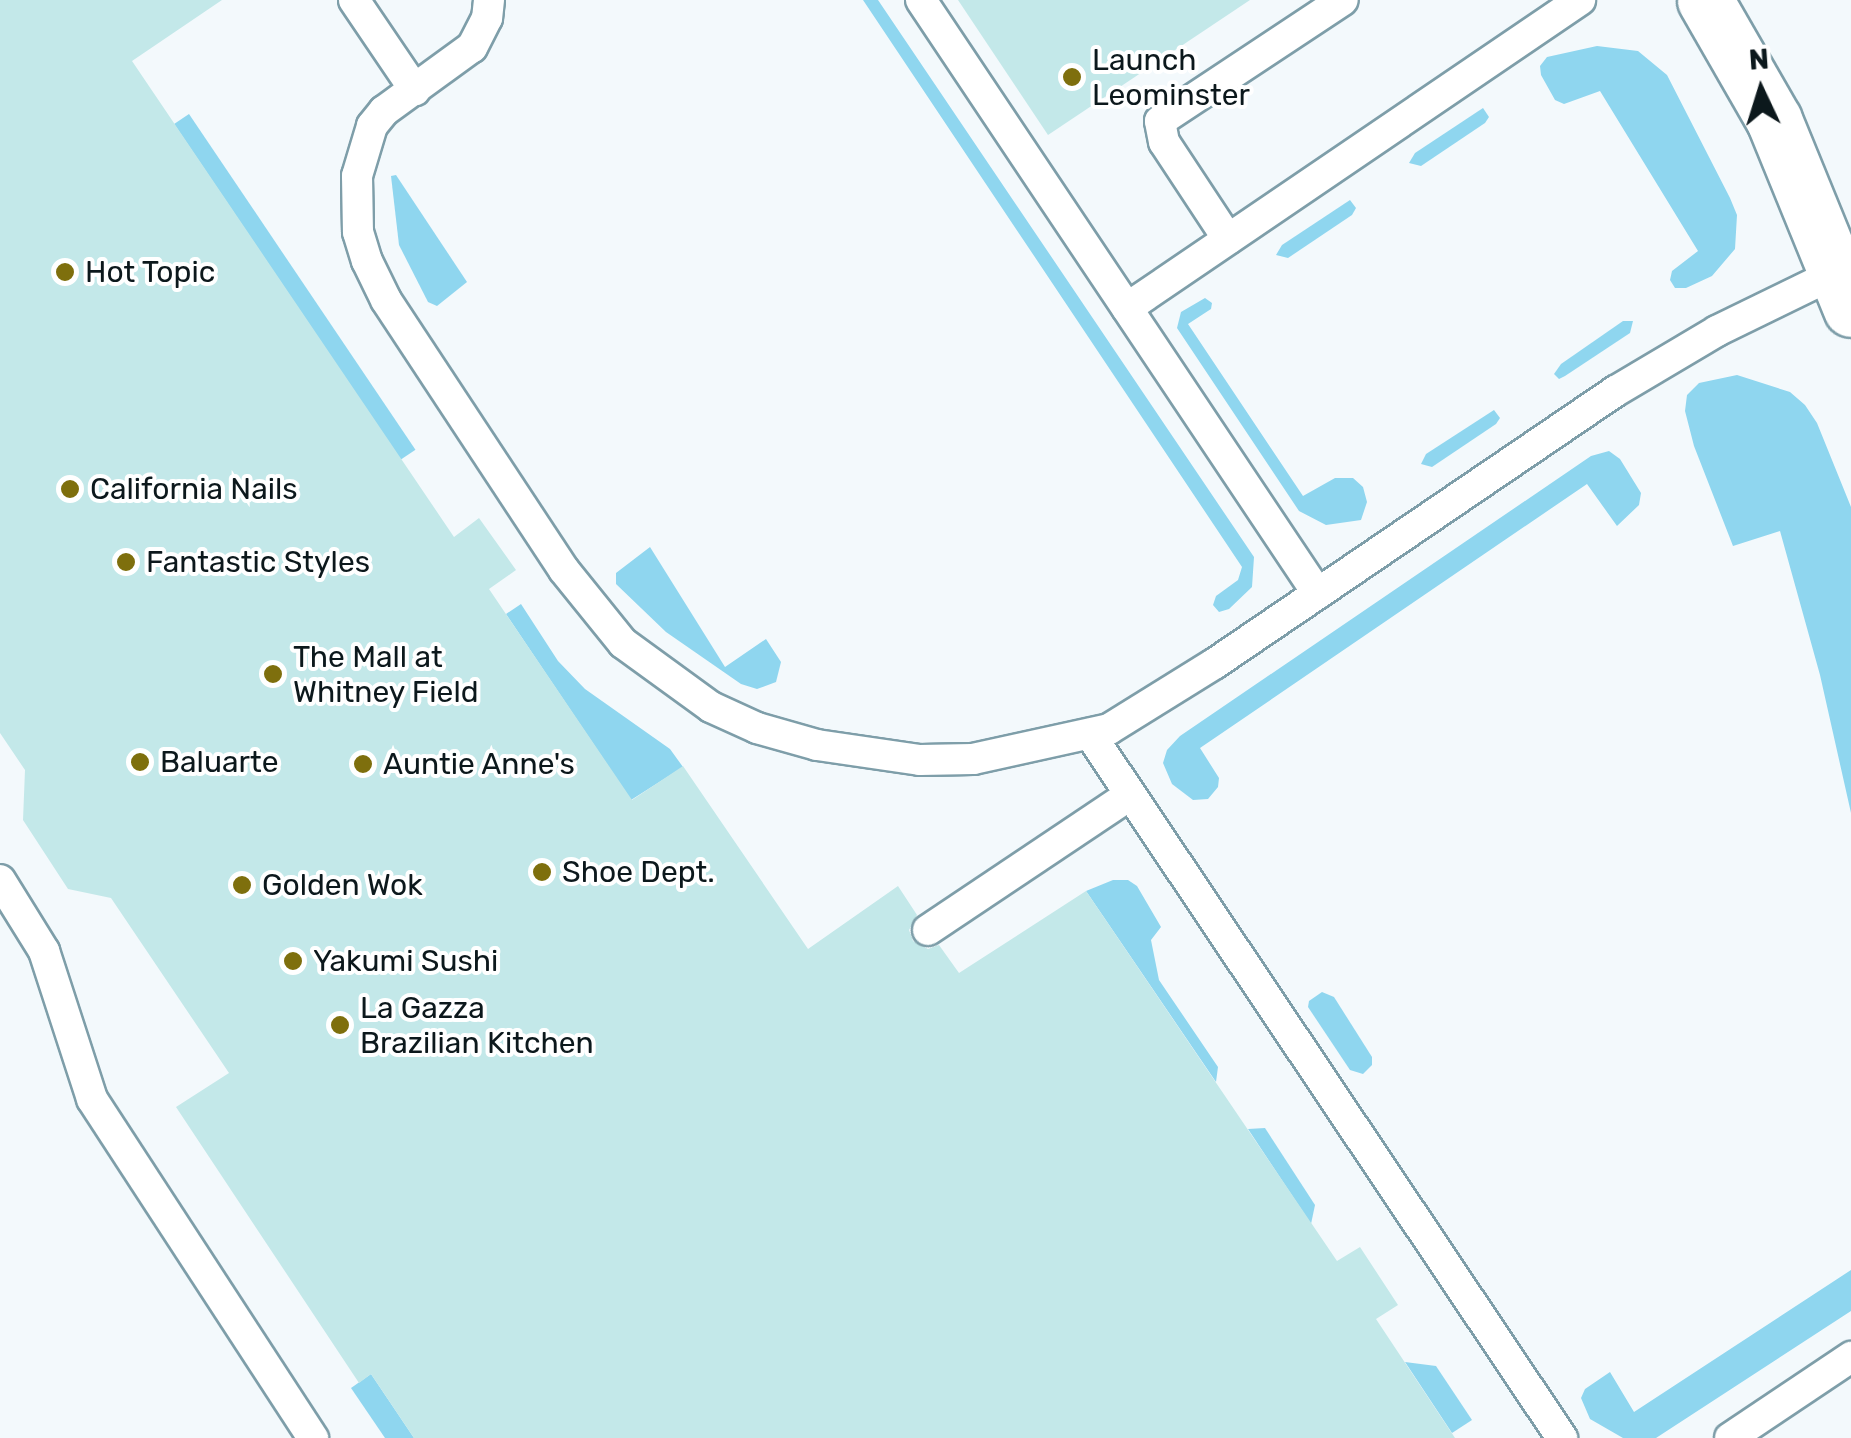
<!DOCTYPE html>
<style>
body{margin:0}
#map{position:relative;width:1851px;height:1438px;overflow:hidden;background:#f3f9fc;font-family:Rubik,sans-serif}
div>[style]{position:absolute}
.green>*{inset:0;background:#8fd6ef;transform-origin:0 0}
.building>*{inset:0;background:#c3e8e9}
.roads{filter:drop-shadow(2px 0 #7e9ea9) drop-shadow(-2px 0 #7e9ea9) drop-shadow(0 2px #7e9ea9) drop-shadow(0 -2px #7e9ea9)}
.service>*{height:30px;margin:-15px;padding:0 15px;transform-origin:15px;border-radius:15px;background:#fff}
.tertiary>*{height:55px;margin:-27.5px;padding:0 27.5px;transform-origin:27.5px;border-radius:27.5px;background:#fff}
.dots>*{width:28px;height:28px;translate:-50% -50%;box-sizing:border-box;border:5px solid #fff;border-radius:50%}
span{translate:-50% -50%;white-space:nowrap;text-align:center;line-height:1.15;-webkit-text-stroke:8px #fff;paint-order:stroke}
.poi-label{font-size:30px;color:#0c181c}
.left{translate:0 -50%;text-align:left}
.north{position:absolute;left:1711px;top:40px;width:100px;height:100px;-webkit-text-stroke:8px #fff;paint-order:stroke;rotate:356deg;font-size:28px;font-weight:700;line-height:40px;text-align:center;color:#0c181c}
.north::after{content:'';display:block;margin:auto;width:35px;height:45px;background:#0c181c;clip-path:polygon(50% 0,100% 100%,50% 72%,0 100%)}
</style>
<div id="map">
<div class="green">
<div style="clip-path:polygon(863px 0,878px 0,1254px 557px,1252px 587px,1229px 609px,1219px 612px,1213px 605px,1216px 596px,1238px 580px,1242px 567px)"></div>
<div style="clip-path:polygon(1597px 46px,1638px 51px,1667px 75px,1730px 198px,1737px 215px,1735px 249px,1712px 276px,1686px 288px,1675px 288px,1670px 280px,1672px 271px,1698px 251px,1600px 91px,1564px 104px,1555px 100px,1541px 75px,1540px 66px,1547px 57px)"></div>
<div style="clip-path:polygon(1483px 108px,1489px 117px,1485px 123px,1421px 166px,1409px 163px,1415px 153px)"></div>
<div style="left:189px;top:114px;width:405px;height:18px;rotate:56deg"></div>
<div style="clip-path:polygon(396px 175px,467px 282px,437px 306px,428px 302px,399px 245px,391px 176px)"></div>
<div style="clip-path:polygon(1350px 200px,1356px 208px,1352px 215px,1288px 258px,1276px 255px,1282px 245px)"></div>
<div style="clip-path:polygon(1205px 298px,1212px 303px,1211px 309px,1188px 324px,1303px 496px,1335px 478px,1353px 478px,1363px 487px,1367px 502px,1361px 520px,1326px 525px,1299px 511px,1177px 328px,1181px 312px)"></div>
<div style="clip-path:polygon(1623px 321px,1633px 321px,1630px 333px,1565px 376px,1559px 379px,1554px 374px,1561px 364px)"></div>
<div style="clip-path:polygon(1737px 375px,1790px 392px,1805px 405px,1817px 423px,1851px 507px,1851px 813px,1820px 675px,1780px 531px,1733px 546px,1694px 446px,1685px 411px,1687px 395px,1699px 383px)"></div>
<div style="clip-path:polygon(1494px 410px,1500px 418px,1496px 424px,1432px 467px,1421px 464px,1426px 454px)"></div>
<div style="clip-path:polygon(1609px 451px,1620px 459px,1641px 493px,1639px 505px,1617px 526px,1587px 484px,1200px 748px,1219px 778px,1218px 787px,1208px 799px,1193px 800px,1172px 784px,1163px 763px,1167px 750px,1180px 736px,1591px 456px)"></div>
<div style="clip-path:polygon(650px 547px,725px 667px,766px 639px,781px 662px,776px 682px,757px 689px,741px 684px,666px 632px,616px 584px,616px 573px)"></div>
<div style="clip-path:polygon(521px 604px,558px 661px,585px 689px,670px 749px,683px 767px,631px 800px,506px 614px)"></div>
<div style="clip-path:polygon(1113px 880px,1128px 880px,1137px 886px,1161px 927px,1151px 940px,1159px 980px,1218px 1067px,1216px 1082px,1086px 891px)"></div>
<div style="clip-path:polygon(1322px 992px,1334px 997px,1372px 1057px,1372px 1065px,1363px 1074px,1350px 1070px,1308px 1007px,1309px 1001px)"></div>
<div style="clip-path:polygon(1265px 1128px,1315px 1205px,1311px 1224px,1248px 1129px)"></div>
<div style="clip-path:polygon(1851px 1270px,1851px 1311px,1656px 1438px,1623px 1438px,1590px 1419px,1581px 1398px,1585px 1389px,1610px 1372px,1634px 1412px)"></div>
<div style="clip-path:polygon(1405px 1362px,1436px 1366px,1472px 1420px,1452px 1433px)"></div>
<div style="clip-path:polygon(371px 1374px,414px 1438px,385px 1438px,351px 1388px)"></div>
</div>
<div class="building">
<div style="clip-path:polygon(0 0,222px 0,132px 61px,454px 537px,479px 518px,516px 570px,489px 589px,632px 800px,683px 766px,808px 949px,898px 886px,917px 915px,909px 930px,913px 941px,928px 949px,939px 945px,959px 973px,1086px 891px,1337px 1261px,1360px 1247px,1398px 1305px,1376px 1319px,1455px 1438px,414px 1438px,371px 1374px,359px 1383px,176px 1107px,229px 1073px,111px 898px,68px 889px,23px 820px,25px 770px,0 733px)"></div>
<div style="clip-path:polygon(958px 0,1250px 0,1048px 135px)"></div>
</div>
<div class="roads">
<div class="service">
<div style="left:354px;top:0;width:109px;rotate:55.9deg"></div>
<div style="left:489px;top:0;width:18px;rotate:96deg"></div>
<div style="left:487px;top:18px;width:33px;rotate:117deg"></div>
<div style="left:472px;top:47px;width:109px;rotate:144deg"></div>
<div style="left:384px;top:111px;width:19px;rotate:129deg"></div>
<div style="left:372px;top:126px;width:52px;rotate:106.7deg"></div>
<div style="left:357px;top:176px;width:56px;rotate:89deg"></div>
<div style="left:358px;top:232px;width:30px;rotate:73deg"></div>
<div style="left:367px;top:261px;width:43px;rotate:64deg"></div>
<div style="left:386px;top:300px;width:323px;rotate:56.6deg"></div>
<div style="left:564px;top:570px;width:94px;rotate:51.1deg"></div>
<div style="left:623px;top:643px;width:109px;rotate:36deg"></div>
<div style="left:711px;top:707px;width:51px;rotate:24.5deg"></div>
<div style="left:757px;top:728px;width:62px;rotate:15.8deg"></div>
<div style="left:817px;top:745px;width:104px;rotate:8.3deg"></div>
<div style="left:920px;top:760px;width:53px;rotate:-1.1deg"></div>
<div style="left:973px;top:759px;width:139px;rotate:-12.4deg"></div>
<div style="left:1109px;top:729px;width:123px;rotate:-31.8deg"></div>
<div style="left:1214px;top:664px;width:486px;rotate:-34.2deg"></div>
<div style="left:1616px;top:391px;width:117px;rotate:-30.7deg"></div>
<div style="left:1717px;top:331px;width:135px;rotate:-26deg"></div>
<div style="left:921px;top:0;width:714px;rotate:56.24deg"></div>
<div style="left:1228px;top:239px;width:116px;rotate:-123.4deg"></div>
<div style="left:1164px;top:142px;width:21px;rotate:-101deg"></div>
<div style="left:1160px;top:121px;width:219px;rotate:-33.5deg"></div>
<div style="left:1127px;top:308px;width:548px;rotate:-34.21deg"></div>
<div style="left:1090px;top:734px;width:848px;rotate:56.16deg"></div>
<div style="left:0;top:880px;width:84px;rotate:58.2deg"></div>
<div style="left:44px;top:951px;width:156px;rotate:72deg"></div>
<div style="left:92px;top:1099px;width:405px;rotate:56.9deg"></div>
<div style="left:928px;top:930px;width:243px;rotate:-33.8deg"></div>
<div style="left:1730px;top:1438px;width:146px;rotate:-33.8deg"></div>
</div>
<div class="tertiary">
<div style="left:1705px;top:0;width:138px;rotate:60.1deg"></div>
<div style="left:1774px;top:120px;width:204px;rotate:67.8deg"></div>
</div>
</div>
<div class="dots">
<div style="left:1072px;top:77px;background:#7e6f0d"></div>
<div style="left:65px;top:272px;background:#7e6f0d"></div>
<div style="left:70px;top:489px;background:#7e6f0d"></div>
<div style="left:126px;top:562px;background:#7e6f0d"></div>
<div style="left:273px;top:674px;background:#7e6f0d"></div>
<div style="left:140px;top:762px;background:#7e6f0d"></div>
<div style="left:363px;top:764px;background:#7e6f0d"></div>
<div style="left:542px;top:872px;background:#7e6f0d"></div>
<div style="left:242px;top:885px;background:#7e6f0d"></div>
<div style="left:293px;top:961px;background:#7e6f0d"></div>
<div style="left:340px;top:1025px;background:#7e6f0d"></div>
</div>
<div class="poi-label">
<span class="left" style="left:1092px;top:77px">Launch<br>Leominster</span>
<span class="left" style="left:85px;top:272px">Hot Topic</span>
<span class="left" style="left:90px;top:489px">California Nails</span>
<span class="left" style="left:146px;top:562px">Fantastic Styles</span>
<span class="left" style="left:293px;top:674px">The Mall at<br>Whitney Field</span>
<span class="left" style="left:160px;top:762px">Baluarte</span>
<span class="left" style="left:383px;top:764px">Auntie Anne's</span>
<span class="left" style="left:562px;top:872px">Shoe Dept.</span>
<span class="left" style="left:262px;top:885px">Golden Wok</span>
<span class="left" style="left:313px;top:961px">Yakumi Sushi</span>
<span class="left" style="left:360px;top:1025px">La Gazza<br>Brazilian Kitchen</span>
</div>
<div class="north">N</div>
</div>
